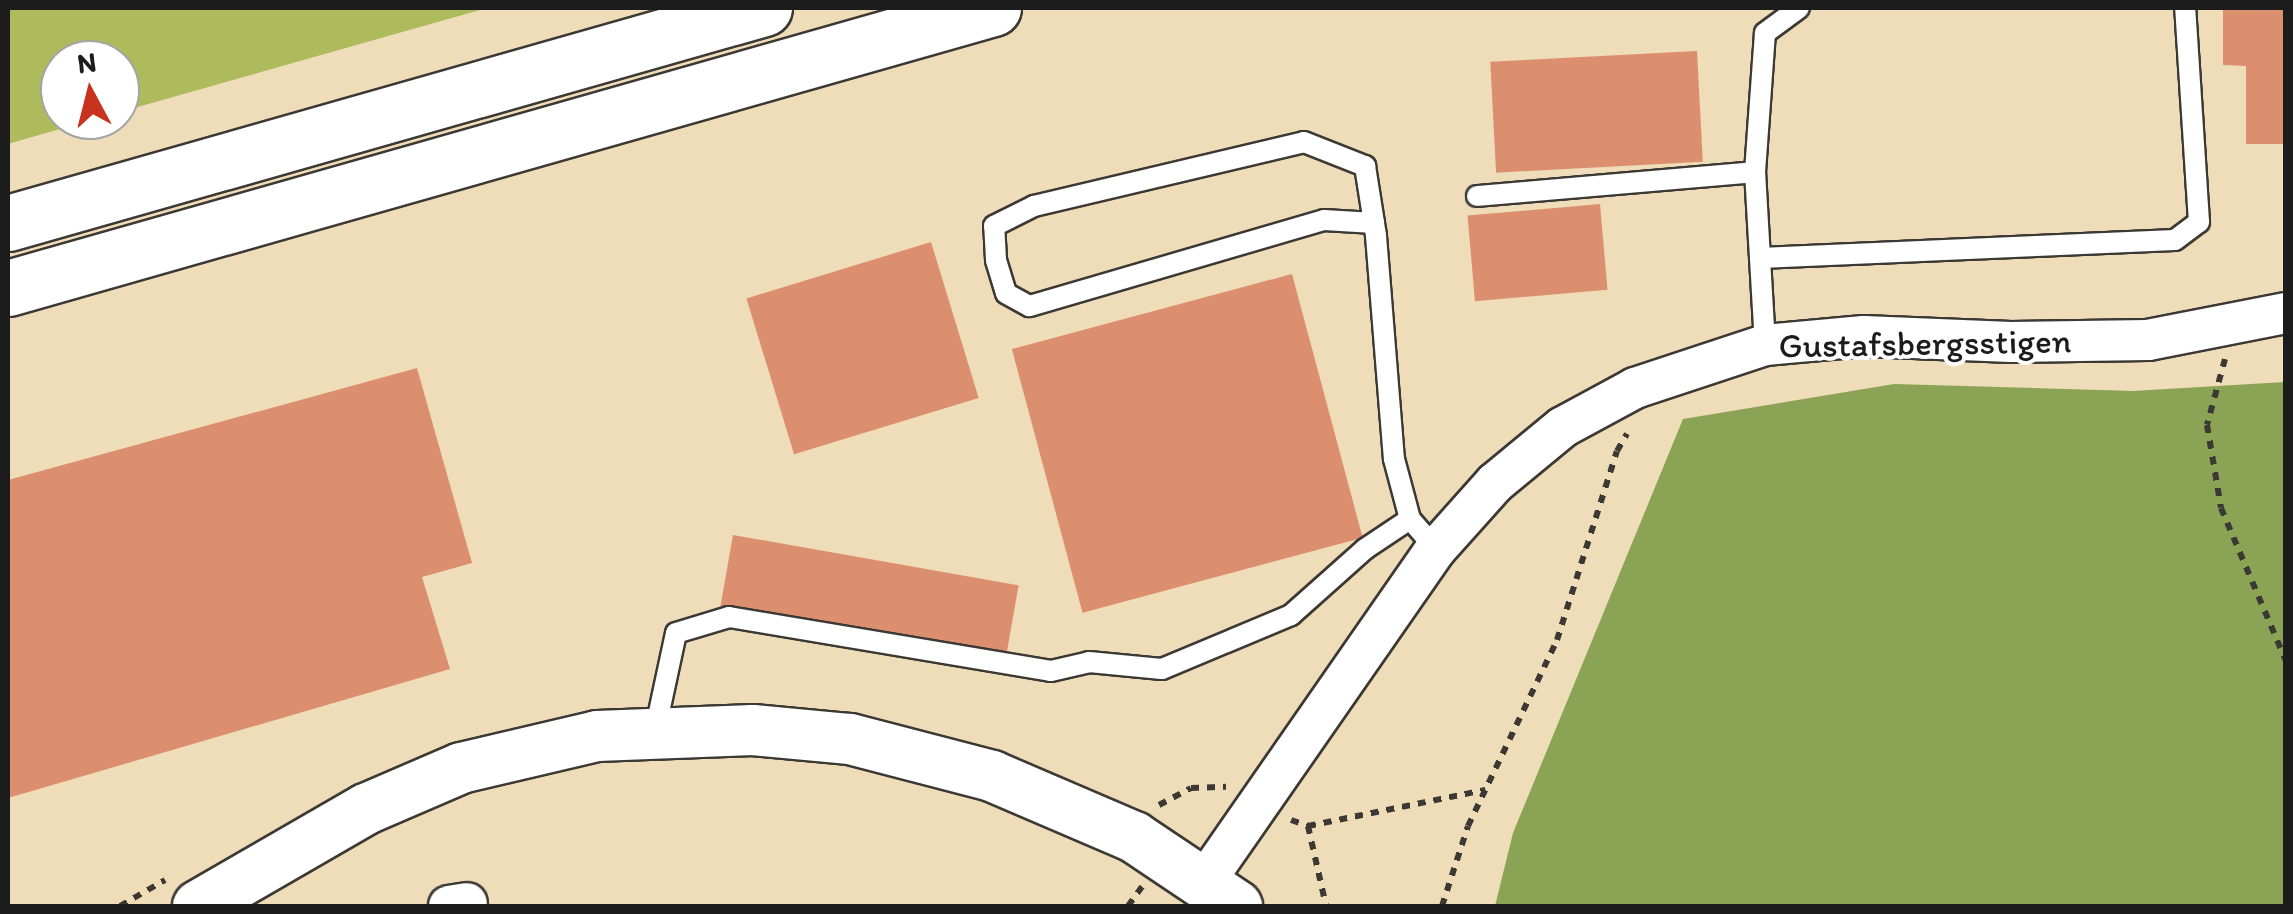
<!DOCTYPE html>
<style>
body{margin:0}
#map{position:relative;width:2293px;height:914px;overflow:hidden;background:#efdcb9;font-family:Itim,sans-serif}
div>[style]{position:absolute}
.green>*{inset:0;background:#adbb5d}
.forest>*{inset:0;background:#8aa354}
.building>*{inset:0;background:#dc8f6e;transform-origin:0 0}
.path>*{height:6px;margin-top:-3px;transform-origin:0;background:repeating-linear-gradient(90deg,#3c3934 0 8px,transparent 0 16px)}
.roads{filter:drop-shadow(2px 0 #3c3934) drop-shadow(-2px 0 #3c3934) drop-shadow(0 2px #3c3934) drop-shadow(0 -2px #3c3934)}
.service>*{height:20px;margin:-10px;padding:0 10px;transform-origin:10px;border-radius:10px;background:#fff}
.minor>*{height:40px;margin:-20px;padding:0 20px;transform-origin:20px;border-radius:20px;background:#fff}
.tertiary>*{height:50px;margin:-25px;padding:0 25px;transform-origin:25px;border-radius:25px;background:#fff}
.motorway>*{height:55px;margin:-27.5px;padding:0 27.5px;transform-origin:27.5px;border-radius:27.5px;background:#fff}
span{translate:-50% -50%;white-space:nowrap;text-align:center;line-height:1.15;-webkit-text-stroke:8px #fff;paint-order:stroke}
.street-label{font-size:35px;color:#1c1c1c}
.frame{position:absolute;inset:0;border:10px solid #1c1c1c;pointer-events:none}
.north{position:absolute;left:40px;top:40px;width:100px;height:100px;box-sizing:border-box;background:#fff;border:2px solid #a4a4a4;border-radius:50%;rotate:353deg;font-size:28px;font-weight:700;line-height:40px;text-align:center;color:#1c1c1c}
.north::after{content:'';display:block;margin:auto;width:35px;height:45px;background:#c8321e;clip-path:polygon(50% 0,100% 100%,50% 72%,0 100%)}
</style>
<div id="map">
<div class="green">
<div style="clip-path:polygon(8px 8px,487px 8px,120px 112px,120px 60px,60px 60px,60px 120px,91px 120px,8px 144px)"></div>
</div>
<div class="forest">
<div style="clip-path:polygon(2285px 382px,2285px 906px,1495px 906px,1513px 833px,1683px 419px,1894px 384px,2133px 391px)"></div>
</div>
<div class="building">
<div style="clip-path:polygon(2223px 8px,2286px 8px,2286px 144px,2246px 144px,2246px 66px,2223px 65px)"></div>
<div style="left:1697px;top:51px;width:111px;height:207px;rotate:87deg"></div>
<div style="left:1600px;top:204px;width:86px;height:133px;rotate:85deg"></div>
<div style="left:931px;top:242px;width:163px;height:193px;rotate:73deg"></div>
<div style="left:1292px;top:274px;width:273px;height:290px;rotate:75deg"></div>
<div style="clip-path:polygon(417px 368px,472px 563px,422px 577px,450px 669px,8px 798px,8px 480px)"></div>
<div style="left:733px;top:535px;width:290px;height:74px;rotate:10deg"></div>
</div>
<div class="path">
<div style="left:2225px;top:359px;width:68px;rotate:105.3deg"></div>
<div style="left:2207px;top:425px;width:84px;rotate:80.4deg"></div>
<div style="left:2221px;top:508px;width:166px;rotate:67deg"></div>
<div style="left:1159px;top:805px;width:36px;rotate:-28deg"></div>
<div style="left:1191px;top:788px;width:35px;rotate:-2deg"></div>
<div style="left:1291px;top:820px;width:18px;rotate:19deg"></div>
<div style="left:1308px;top:826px;width:181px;rotate:-11.5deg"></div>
<div style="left:1308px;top:826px;width:82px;rotate:77.3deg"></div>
<div style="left:120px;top:906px;width:52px;rotate:-30deg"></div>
<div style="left:1128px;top:906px;width:24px;rotate:-54deg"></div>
<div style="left:1442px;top:906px;width:84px;rotate:-72deg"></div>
<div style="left:1468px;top:826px;width:206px;rotate:-64.4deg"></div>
<div style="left:1557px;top:640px;width:198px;rotate:-72.4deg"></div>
<div style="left:1617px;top:451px;width:20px;rotate:-60deg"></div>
</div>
<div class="roads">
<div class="service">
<div style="left:1477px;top:196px;width:279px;rotate:-4.9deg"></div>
<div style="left:1374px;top:223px;width:50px;rotate:-176.6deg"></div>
<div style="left:1324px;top:220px;width:307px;rotate:163.7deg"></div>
<div style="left:1029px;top:306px;width:26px;rotate:-151deg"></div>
<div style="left:1006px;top:293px;width:34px;rotate:-107deg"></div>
<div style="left:996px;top:260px;width:34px;rotate:-93deg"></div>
<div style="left:994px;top:226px;width:45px;rotate:-26.6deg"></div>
<div style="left:1034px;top:206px;width:277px;rotate:-13.3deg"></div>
<div style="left:1304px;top:142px;width:66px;rotate:21.5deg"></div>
<div style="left:1365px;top:166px;width:58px;rotate:81deg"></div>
<div style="left:1374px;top:223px;width:13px;rotate:81deg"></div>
<div style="left:1376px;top:236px;width:224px;rotate:85.4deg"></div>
<div style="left:1394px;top:459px;width:62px;rotate:75.1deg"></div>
<div style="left:1410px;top:519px;width:40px;rotate:49deg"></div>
<div style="left:1760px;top:258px;width:415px;rotate:-2.5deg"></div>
<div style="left:2175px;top:240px;width:30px;rotate:-37deg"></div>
<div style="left:2199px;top:222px;width:214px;rotate:-93.7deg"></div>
<div style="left:1765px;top:345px;width:173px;rotate:-93.3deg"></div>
<div style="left:1755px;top:172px;width:139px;rotate:-85.9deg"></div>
<div style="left:1765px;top:33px;width:42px;rotate:-36.3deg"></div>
<div style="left:655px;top:731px;width:100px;rotate:-77.9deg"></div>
<div style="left:676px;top:633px;width:55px;rotate:-16.8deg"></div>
<div style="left:729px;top:617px;width:326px;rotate:9.5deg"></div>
<div style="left:1051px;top:671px;width:39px;rotate:-13deg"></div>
<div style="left:1089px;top:662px;width:73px;rotate:5.5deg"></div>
<div style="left:1162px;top:669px;width:140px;rotate:-22.7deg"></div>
<div style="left:1291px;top:615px;width:99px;rotate:-41.7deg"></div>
<div style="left:1365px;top:549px;width:54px;rotate:-33.7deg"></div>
</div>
<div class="minor">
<div style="left:1205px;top:881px;width:404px;rotate:-55.2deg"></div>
<div style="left:1436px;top:549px;width:89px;rotate:-48.2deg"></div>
<div style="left:1495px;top:483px;width:88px;rotate:-39.5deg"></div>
<div style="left:1563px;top:427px;width:82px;rotate:-28.4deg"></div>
<div style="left:1635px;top:388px;width:137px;rotate:-18.3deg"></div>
<div style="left:1765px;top:345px;width:99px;rotate:-5.2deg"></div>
<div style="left:1864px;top:336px;width:147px;rotate:2.3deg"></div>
<div style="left:2011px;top:342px;width:137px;rotate:-0.8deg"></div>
<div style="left:2148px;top:340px;width:141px;rotate:-11.1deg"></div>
<div style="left:449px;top:906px;width:18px;rotate:-9deg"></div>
</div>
<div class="tertiary">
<div style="left:198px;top:906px;width:194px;rotate:-30deg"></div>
<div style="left:366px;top:809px;width:103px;rotate:-23.3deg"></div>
<div style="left:461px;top:768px;width:140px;rotate:-13.2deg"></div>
<div style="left:597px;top:736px;width:156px;rotate:-2.2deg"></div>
<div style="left:753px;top:730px;width:97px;rotate:5.3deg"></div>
<div style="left:850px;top:739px;width:147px;rotate:14.6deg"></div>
<div style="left:992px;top:776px;width:155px;rotate:23.2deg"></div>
<div style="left:1134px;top:837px;width:124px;rotate:33.8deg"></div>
</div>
<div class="motorway">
<div style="left:8px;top:223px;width:786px;rotate:-15.88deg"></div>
<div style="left:8px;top:288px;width:1024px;rotate:-15.87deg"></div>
</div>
</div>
<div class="street-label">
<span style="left:1925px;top:343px;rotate:-1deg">Gustafsbergsstigen</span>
</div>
<div class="frame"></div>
<div class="north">N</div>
</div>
